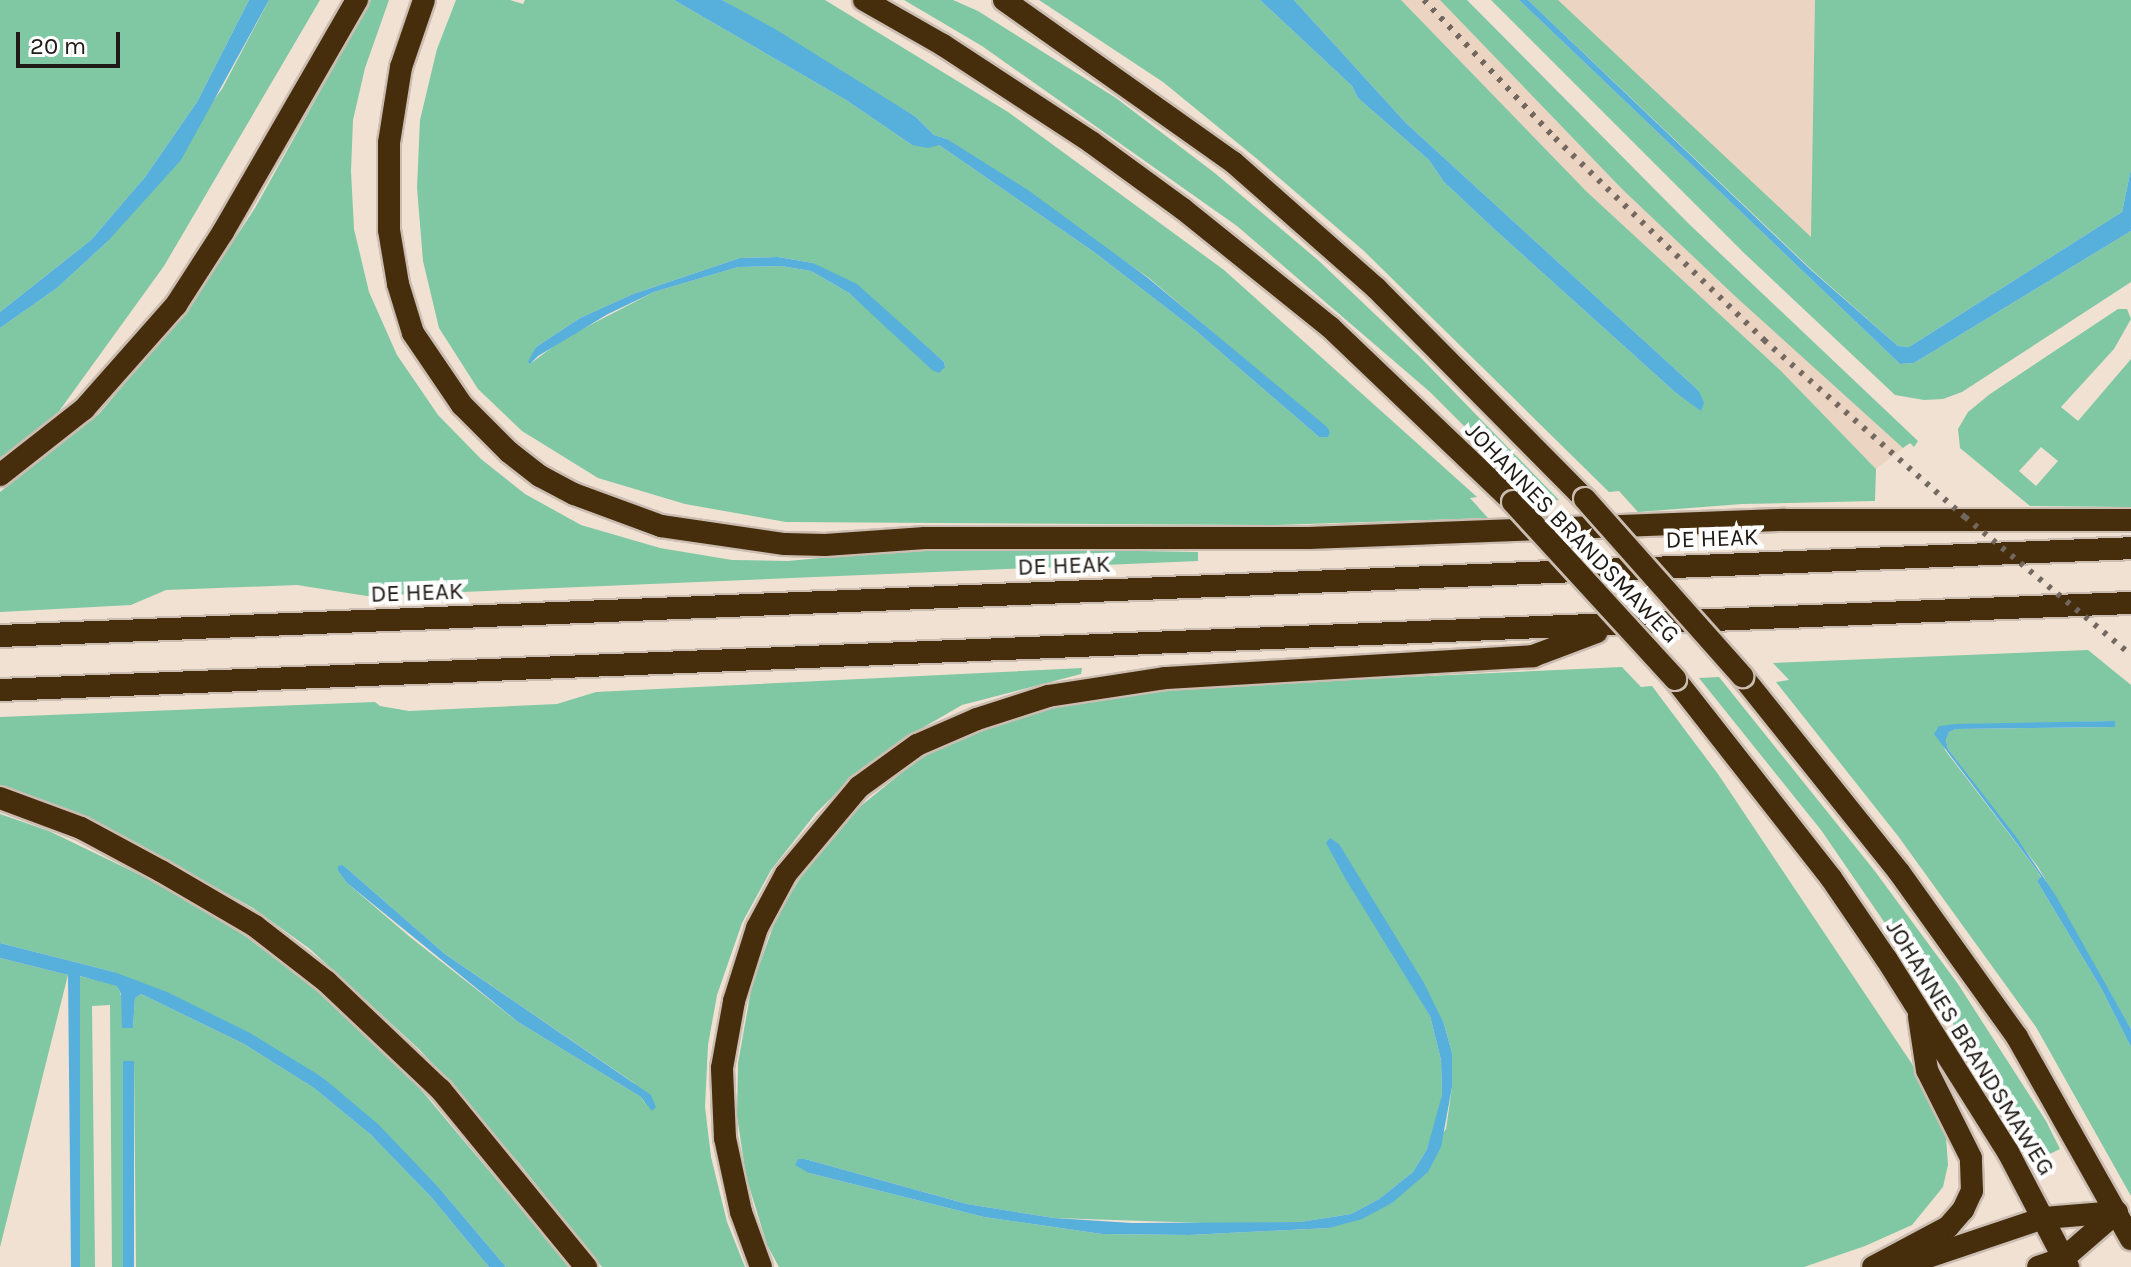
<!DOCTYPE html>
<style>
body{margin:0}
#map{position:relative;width:2131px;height:1267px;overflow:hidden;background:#f1e1d3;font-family:Karla,sans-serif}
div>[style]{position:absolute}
.built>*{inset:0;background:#ebd5c2}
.green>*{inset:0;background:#7fc8a3;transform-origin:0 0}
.water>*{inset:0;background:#57afdc;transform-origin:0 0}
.roads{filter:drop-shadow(2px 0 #cbbdb1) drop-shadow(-2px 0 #cbbdb1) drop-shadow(0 2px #cbbdb1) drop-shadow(0 -2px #cbbdb1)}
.trunk>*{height:22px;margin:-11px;padding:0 11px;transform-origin:11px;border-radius:11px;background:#462e0c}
.rail>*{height:6px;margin-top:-3px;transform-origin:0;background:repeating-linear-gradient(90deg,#726860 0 4px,transparent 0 12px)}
.bridges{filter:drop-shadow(2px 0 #cbbdb1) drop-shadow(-2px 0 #cbbdb1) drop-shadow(0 2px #cbbdb1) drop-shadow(0 -2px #cbbdb1)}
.trunk-bridge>*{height:22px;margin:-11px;padding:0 11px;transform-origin:11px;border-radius:11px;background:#462e0c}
span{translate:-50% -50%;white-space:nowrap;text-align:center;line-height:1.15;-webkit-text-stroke:8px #fff;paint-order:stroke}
.street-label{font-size:24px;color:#1f1a15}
.scale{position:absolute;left:16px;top:32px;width:104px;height:36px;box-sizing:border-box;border:4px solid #1f1a15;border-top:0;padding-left:10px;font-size:24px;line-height:28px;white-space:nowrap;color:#1f1a15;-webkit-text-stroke:6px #fff;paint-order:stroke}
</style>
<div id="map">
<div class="built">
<div style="clip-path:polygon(1401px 0,1440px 0,1622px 189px,1903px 448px,1876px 469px,1780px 370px,1587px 192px)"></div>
<div style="clip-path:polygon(1528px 0,2131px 0,2131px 169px,1909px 347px)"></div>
</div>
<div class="green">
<div style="clip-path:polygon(0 0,249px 0,197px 102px,145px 177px,91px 240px,0 312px)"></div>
<div style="clip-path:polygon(269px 0,320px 0,164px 266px,57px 414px,0 458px,0 328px,57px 288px,107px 242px,222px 89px)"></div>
<div style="clip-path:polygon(371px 0,389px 0,365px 68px,353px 120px,351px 171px,354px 229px,369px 292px,397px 355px,438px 415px,481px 459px,525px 494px,581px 525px,660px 548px,732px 560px,788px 561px,895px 551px,1012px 549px,1198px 552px,1198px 561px,367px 596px,297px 585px,166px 590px,131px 605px,0 612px,0 492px,99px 414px,194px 301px,255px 208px)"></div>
<div style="clip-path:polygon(evenodd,456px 0,510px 0,523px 4px,525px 0,674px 0,846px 100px,912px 145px,939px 145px,1094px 252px,1195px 330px,1319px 437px,1330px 432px,1149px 278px,947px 139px,934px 135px,916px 117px,722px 0,825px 0,1008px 112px,1224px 270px,1477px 497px,1470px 498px,1488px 518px,1276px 525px,786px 522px,685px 504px,598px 478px,522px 431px,478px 389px,439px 328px,423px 261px,417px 188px,420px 120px,437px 49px,456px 0,778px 257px,813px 263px,905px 328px,944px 362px,945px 367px,891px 330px,849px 293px,811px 271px,781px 266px,738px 267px,654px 292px,563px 339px,530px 364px,536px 347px,580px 318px,633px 294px,740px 258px,778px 257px)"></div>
<div style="clip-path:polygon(904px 0,953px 0,978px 11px,1116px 98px,1216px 174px,1319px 261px,1421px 358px,1559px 500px,1539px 501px,1430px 392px,1237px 226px,982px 46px)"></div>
<div style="clip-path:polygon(1039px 0,1260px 0,1352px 86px,1358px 98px,1429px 160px,1444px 182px,1493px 228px,1676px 393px,1701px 410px,1699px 391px,1406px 123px,1294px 0,1401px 0,1587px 192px,1780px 370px,1876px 469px,1875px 501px,1742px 504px,1638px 512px,1619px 491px,1609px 492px,1364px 251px,1256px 158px,1163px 82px)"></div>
<div style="clip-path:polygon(1440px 0,1467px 0,1689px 224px,1918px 441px,1914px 447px,1910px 443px,1903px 448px,1736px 297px,1622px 189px)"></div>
<div style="clip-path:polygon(1491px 0,1519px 0,1900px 364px,1914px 363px,2131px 231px,2131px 282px,1962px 392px,1943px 399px,1924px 400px,1895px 395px,1744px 253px)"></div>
<div style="clip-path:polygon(1528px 0,1558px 0,1811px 237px,1815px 0,2131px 0,2131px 169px,2122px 212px,1909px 347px,1898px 346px,1812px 270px)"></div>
<div style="clip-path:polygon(evenodd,2118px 309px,2127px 309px,2131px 319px,2114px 349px,2061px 407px,2078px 421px,2131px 359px,2131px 507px,2030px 506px,1960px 448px,1958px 429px,1968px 412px,1990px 394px,2118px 309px,2041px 447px,2058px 461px,2036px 486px,2019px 471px,2041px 447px)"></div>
<div style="clip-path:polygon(2088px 650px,2131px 685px,2131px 1029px,2038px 867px,1948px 749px,1946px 740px,1949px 732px,1956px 729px,2114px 727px,2115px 721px,1939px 726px,1945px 750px,2036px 869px,2041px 878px,2037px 881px,2101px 988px,2131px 1047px,2131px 1196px,2036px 1027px,1898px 836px,1776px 682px,1789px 680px,1773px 663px)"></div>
<div style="clip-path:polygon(evenodd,1622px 667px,1641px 687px,1652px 686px,1718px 774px,1912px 1064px,1946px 1137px,1948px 1165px,1943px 1187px,1912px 1225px,1865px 1246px,1804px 1267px,779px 1267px,767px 1245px,746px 1176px,737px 1116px,738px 1063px,752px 985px,777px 916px,815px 854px,851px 814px,921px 757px,1003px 722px,1077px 701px,1167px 688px,1622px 667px,1401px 965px,1444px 1024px,1452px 1053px,1452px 1087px,1446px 1129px,1392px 1203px,1329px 1228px,1189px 1235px,1102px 1234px,984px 1217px,809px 1173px,805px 1159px,967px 1204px,1054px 1218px,1234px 1224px,1300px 1222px,1351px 1214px,1379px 1199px,1413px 1172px,1427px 1149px,1438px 1119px,1442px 1095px,1441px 1060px,1430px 1016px,1401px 965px)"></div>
<div style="clip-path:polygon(evenodd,1082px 668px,1081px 674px,962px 705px,912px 734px,862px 768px,816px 813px,771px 870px,742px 923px,717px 995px,708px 1045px,705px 1107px,711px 1157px,727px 1222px,745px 1267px,602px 1267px,519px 1163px,421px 1051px,310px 949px,253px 908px,115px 832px,0 787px,0 717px,375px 702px,380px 706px,409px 711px,557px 704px,596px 692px,1082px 668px,343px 865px,445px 954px,634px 1083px,647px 1107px,641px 1097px,518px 1022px,410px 937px,347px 883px,338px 871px,343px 865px)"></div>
<div style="clip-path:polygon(1719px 677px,1874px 870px,1958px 984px,2046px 1121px,2060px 1149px,2033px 1162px,1946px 1012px,1821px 830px,1699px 678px)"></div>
<div style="clip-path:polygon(0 814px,49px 831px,165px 887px,245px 936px,312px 986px,417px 1085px,570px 1267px,506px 1267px,440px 1189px,322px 1077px,114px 972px,0 943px)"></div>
<div style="left:0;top:958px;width:70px;height:309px;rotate:14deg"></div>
<div style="clip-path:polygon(79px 976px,117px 985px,133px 1027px,135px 998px,141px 994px,244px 1044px,314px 1088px,370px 1134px,431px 1197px,489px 1267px,136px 1267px,134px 1062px,128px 1061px,123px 1062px,124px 1267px,112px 1267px,110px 1005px,92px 1006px,95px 1267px,80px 1267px)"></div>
</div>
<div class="water">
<div style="clip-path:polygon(249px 0,269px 0,181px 160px,107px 242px,57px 288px,0 328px,0 312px,91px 240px,145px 177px,197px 102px)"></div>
<div style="clip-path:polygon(674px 0,722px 0,775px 29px,916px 117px,934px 135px,947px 139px,1028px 190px,1148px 278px,1327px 427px,1330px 432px,1328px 437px,1319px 437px,1195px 330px,1094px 252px,939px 145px,928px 148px,912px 145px,846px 100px)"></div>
<div style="clip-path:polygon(1260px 0,1294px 0,1406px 123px,1699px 391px,1704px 403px,1701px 411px,1676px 393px,1493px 228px,1444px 182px,1429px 160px,1358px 98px,1352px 86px)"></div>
<div style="clip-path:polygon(1519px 0,1528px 0,1811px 270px,1898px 346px,1909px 347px,2122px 212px,2131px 169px,2131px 231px,1914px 363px,1900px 364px)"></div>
<div style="clip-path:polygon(778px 257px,813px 263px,857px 284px,944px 362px,945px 367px,939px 373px,932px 370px,849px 293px,811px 271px,781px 266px,738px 267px,654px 292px,608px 314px,538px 356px,530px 364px,528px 362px,536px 347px,580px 318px,633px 294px,740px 258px)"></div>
<div style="clip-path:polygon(2115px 721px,2115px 727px,1956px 729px,1949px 732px,1946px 740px,1948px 749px,2017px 838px,2056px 896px,2131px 1029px,2131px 1047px,2101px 988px,2037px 881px,2041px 877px,2036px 869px,1934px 734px,1939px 726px,1956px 724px)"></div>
<div style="clip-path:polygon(1330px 838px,1339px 844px,1424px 983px,1444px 1024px,1452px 1053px,1452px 1087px,1441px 1147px,1428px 1172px,1392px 1203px,1362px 1219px,1329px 1228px,1189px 1235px,1102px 1234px,984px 1217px,809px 1173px,795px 1165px,798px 1159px,805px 1159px,967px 1204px,1054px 1218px,1132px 1223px,1300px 1222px,1351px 1214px,1379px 1199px,1413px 1172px,1427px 1149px,1442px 1095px,1441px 1060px,1430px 1016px,1345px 878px,1326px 843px)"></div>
<div style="clip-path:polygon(343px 865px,445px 954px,651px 1095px,656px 1107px,652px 1111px,641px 1097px,518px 1022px,347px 883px,338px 871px,338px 866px)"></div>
<div style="clip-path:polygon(0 943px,114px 972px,167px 992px,250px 1033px,322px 1077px,378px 1124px,440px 1189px,506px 1267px,489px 1267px,431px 1197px,370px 1134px,314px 1088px,244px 1044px,141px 994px,135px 998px,133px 1028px,122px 1028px,121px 994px,117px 986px,80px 976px,80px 1267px,71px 1267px,68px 975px,0 958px)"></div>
<div style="left:123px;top:1061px;width:11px;height:206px"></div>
</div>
<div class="roads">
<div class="trunk">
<div style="left:424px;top:0;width:71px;rotate:108.9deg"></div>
<div style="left:401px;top:67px;width:77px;rotate:99deg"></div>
<div style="left:389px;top:143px;width:87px;rotate:90deg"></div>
<div style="left:389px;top:230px;width:55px;rotate:80.5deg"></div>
<div style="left:398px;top:284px;width:51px;rotate:73deg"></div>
<div style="left:413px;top:333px;width:87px;rotate:55.8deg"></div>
<div style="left:462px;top:405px;width:66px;rotate:45deg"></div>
<div style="left:509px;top:452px;width:39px;rotate:38deg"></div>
<div style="left:540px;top:476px;width:38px;rotate:28deg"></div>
<div style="left:574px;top:494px;width:93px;rotate:20.2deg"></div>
<div style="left:661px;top:526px;width:125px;rotate:8.3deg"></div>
<div style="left:785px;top:544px;width:40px;rotate:1.4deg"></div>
<div style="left:825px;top:545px;width:100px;rotate:-4deg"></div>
<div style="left:925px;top:538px;width:384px"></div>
<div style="left:1309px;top:538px;width:476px;rotate:-2.2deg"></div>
<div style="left:1785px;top:520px;width:346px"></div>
<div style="left:864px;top:0;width:91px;rotate:29.7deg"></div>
<div style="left:943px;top:45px;width:177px;rotate:33.2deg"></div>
<div style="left:1091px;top:142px;width:114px;rotate:36.1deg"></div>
<div style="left:1183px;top:209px;width:189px;rotate:38.8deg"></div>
<div style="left:1330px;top:327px;width:253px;rotate:43.7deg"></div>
<div style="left:1004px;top:0;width:281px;rotate:35.3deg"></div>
<div style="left:1233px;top:162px;width:191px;rotate:41.4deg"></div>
<div style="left:1376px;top:288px;width:297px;rotate:45.3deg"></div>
<div style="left:0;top:475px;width:107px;rotate:-38.2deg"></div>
<div style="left:84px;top:409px;width:139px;rotate:-48.5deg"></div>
<div style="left:176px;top:305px;width:87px;rotate:-57.2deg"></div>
<div style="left:223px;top:232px;width:268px;rotate:-60deg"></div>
<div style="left:0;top:636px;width:2133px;rotate:-2.36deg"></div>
<div style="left:1742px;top:676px;width:251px;rotate:51.3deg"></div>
<div style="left:1899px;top:872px;width:203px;rotate:54.4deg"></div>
<div style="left:2017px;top:1037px;width:232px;rotate:60.6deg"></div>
<div style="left:1675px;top:679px;width:253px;rotate:51.9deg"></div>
<div style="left:1831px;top:878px;width:99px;rotate:55.7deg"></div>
<div style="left:1887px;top:960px;width:227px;rotate:57.8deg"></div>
<div style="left:2008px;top:1152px;width:130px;rotate:62.4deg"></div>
<div style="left:0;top:690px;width:2133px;rotate:-2.34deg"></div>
<div style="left:0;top:798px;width:86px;rotate:20.3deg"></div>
<div style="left:81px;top:828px;width:91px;rotate:28.3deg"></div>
<div style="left:161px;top:871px;width:109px;rotate:30.3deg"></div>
<div style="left:255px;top:926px;width:91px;rotate:37.9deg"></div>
<div style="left:327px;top:982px;width:157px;rotate:43.5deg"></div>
<div style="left:441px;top:1090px;width:229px;rotate:50.7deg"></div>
<div style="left:761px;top:1267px;width:59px;rotate:-110deg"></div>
<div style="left:741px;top:1212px;width:76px;rotate:-102.2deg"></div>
<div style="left:725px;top:1138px;width:70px;rotate:-92.5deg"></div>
<div style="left:722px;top:1068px;width:68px;rotate:-79.8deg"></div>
<div style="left:734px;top:1001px;width:77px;rotate:-72.5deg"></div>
<div style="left:757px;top:928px;width:61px;rotate:-61.8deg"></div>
<div style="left:786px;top:874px;width:114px;rotate:-50deg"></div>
<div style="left:859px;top:787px;width:72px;rotate:-35.9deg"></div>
<div style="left:917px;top:745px;width:65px;rotate:-23.4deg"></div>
<div style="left:977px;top:719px;width:75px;rotate:-17.9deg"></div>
<div style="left:1048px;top:696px;width:118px;rotate:-8.7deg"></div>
<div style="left:1165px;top:678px;width:369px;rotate:-3.4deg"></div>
<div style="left:1533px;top:656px;width:68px;rotate:-20.6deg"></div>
<div style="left:1873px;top:1267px;width:85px;rotate:-28.1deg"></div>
<div style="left:1948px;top:1227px;width:23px;rotate:-49deg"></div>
<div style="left:1963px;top:1210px;width:21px;rotate:-65deg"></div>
<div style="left:1972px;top:1191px;width:33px;rotate:-92deg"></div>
<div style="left:1971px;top:1158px;width:98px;rotate:-116.6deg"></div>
<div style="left:1927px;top:1070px;width:54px;rotate:-98.6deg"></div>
<div style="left:1898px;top:1267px;width:154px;rotate:-18.6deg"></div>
<div style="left:2044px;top:1218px;width:73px;rotate:-4.7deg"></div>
<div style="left:2038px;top:1267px;width:28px;rotate:-19deg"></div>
<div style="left:2064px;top:1258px;width:70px;rotate:-41deg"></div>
</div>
</div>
<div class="rail">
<div style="left:1424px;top:0;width:190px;rotate:46.5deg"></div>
<div style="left:1555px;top:138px;width:291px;rotate:44deg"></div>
<div style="left:1764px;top:340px;width:268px;rotate:41.4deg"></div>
<div style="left:1965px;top:517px;width:216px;rotate:39.7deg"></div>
</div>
<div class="bridges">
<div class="trunk-bridge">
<div style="left:1585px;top:499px;width:237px;rotate:48.4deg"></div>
<div style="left:1513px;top:502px;width:240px;rotate:47.5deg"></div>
</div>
</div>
<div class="street-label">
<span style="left:1572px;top:533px;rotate:46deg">JOHANNES BRANDSMAWEG</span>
<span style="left:1712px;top:539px;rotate:-2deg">DE HEAK</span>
<span style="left:1064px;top:566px;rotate:-2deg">DE HEAK</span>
<span style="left:417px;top:593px;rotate:-2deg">DE HEAK</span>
<span style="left:1970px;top:1048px;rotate:58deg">JOHANNES BRANDSMAWEG</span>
</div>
<div class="scale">20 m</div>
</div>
